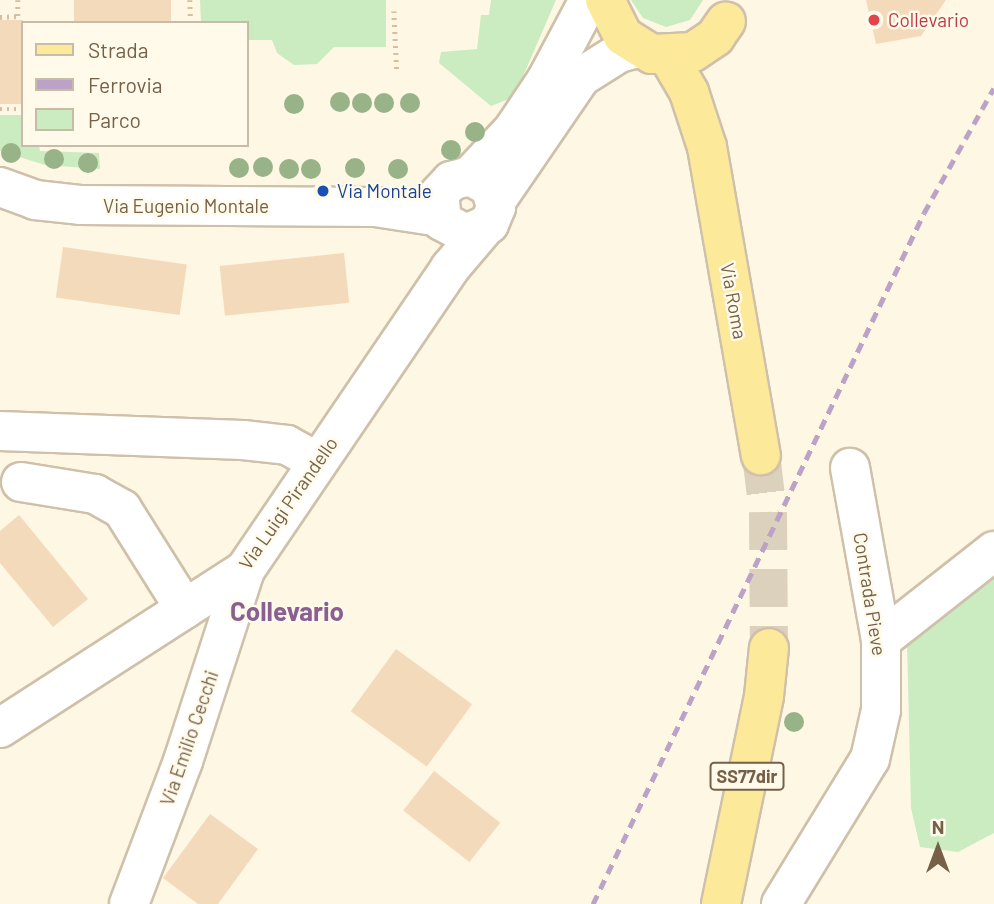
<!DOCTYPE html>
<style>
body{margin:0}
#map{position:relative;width:994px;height:904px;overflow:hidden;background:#fdf7e3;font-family:Barlow,sans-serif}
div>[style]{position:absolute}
.green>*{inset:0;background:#cbebc1}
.building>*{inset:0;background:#f3daba;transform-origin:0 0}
.major-tunnel>*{height:38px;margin-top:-19px;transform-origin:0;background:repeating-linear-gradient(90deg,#dbd1bc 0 38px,transparent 0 57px)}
.path>*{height:4.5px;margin-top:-2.25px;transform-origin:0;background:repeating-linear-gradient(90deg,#d8be9d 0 2px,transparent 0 7px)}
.roads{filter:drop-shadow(2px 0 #cfc0aa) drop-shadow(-2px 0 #cfc0aa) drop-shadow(0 2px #cfc0aa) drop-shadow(0 -2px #cfc0aa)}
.minor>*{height:38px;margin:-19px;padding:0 19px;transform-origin:19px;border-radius:19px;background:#fff}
.major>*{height:38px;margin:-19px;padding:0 19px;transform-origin:19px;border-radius:19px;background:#fde99a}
.rail>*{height:5px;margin-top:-2.5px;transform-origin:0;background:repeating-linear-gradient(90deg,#bca2c7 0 10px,transparent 0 17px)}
.trees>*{width:20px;height:20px;margin:-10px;border-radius:50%;background:#99b389}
.dots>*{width:19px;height:19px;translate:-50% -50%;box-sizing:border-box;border:4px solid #fffaea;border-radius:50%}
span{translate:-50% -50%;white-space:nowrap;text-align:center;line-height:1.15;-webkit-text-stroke:5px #fffaea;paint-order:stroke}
.shield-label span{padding:2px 5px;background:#fffaea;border:2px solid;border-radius:5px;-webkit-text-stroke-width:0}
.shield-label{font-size:18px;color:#766048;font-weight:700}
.health-label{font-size:19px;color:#be3a42}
.left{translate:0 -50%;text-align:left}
.transit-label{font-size:19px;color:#164399}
.street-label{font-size:19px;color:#766048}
.district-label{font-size:26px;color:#8a6093;font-weight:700}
.legend{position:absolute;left:21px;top:21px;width:228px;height:126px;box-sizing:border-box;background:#fffaea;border:2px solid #c8bca9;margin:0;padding:9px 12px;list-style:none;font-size:21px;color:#766048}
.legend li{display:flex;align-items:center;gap:14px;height:35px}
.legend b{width:35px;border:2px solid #c8bca9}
.north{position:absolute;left:903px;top:813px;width:70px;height:70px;-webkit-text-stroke:5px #fffaea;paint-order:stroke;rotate:0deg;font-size:19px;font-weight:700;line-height:28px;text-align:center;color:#766048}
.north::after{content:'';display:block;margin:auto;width:24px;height:32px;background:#766048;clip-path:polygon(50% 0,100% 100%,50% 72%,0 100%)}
</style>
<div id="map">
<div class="green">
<div style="clip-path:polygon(200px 0,386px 0,386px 47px,334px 47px,317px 64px,294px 65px,277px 53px,272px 40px,247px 40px,247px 23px,201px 23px)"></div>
<div style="clip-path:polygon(491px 0,556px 0,514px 97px,491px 106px,439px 63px,441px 52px,477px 49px,481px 15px,489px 15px)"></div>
<div style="clip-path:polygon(631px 0,703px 0,690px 20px,666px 27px,643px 18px)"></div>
<div style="clip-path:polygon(0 115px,23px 115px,23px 145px,39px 145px,40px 151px,99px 153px,100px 169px,45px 165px,0 151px)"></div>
<div style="clip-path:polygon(994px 570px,994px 833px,958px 852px,920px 847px,911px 808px,907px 641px)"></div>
</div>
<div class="building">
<div style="left:74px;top:0;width:97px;height:23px"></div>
<div style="clip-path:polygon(866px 0,946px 0,921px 36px,876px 44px)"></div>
<div style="left:0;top:20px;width:23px;height:84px"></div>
<div style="left:63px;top:247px;width:125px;height:51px;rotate:8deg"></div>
<div style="left:344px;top:253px;width:50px;height:125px;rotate:84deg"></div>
<div style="clip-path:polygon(19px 515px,88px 599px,53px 627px,0 563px,0 531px)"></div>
<div style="left:396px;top:649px;width:94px;height:77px;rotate:36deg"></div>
<div style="left:434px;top:771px;width:84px;height:50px;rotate:38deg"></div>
<div style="clip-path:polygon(210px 814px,258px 849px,218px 904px,198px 904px,163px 878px)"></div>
</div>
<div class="major-tunnel">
<div style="left:761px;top:455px;width:57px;rotate:83deg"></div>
<div style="left:768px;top:512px;width:136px;rotate:89.6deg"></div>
</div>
<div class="path">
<div style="left:18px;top:0;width:20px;rotate:90deg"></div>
<div style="left:190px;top:0;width:23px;rotate:88deg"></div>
<div style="left:394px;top:11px;width:61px;rotate:87.2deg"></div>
<div style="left:0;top:17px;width:18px;rotate:-3deg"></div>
<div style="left:0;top:109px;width:23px"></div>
</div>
<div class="roads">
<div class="minor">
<div style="left:470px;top:176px;width:23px;rotate:29deg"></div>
<div style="left:490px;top:187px;width:21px;rotate:73deg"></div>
<div style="left:496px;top:207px;width:18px;rotate:112deg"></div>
<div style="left:489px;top:224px;width:25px;rotate:157deg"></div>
<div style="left:466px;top:234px;width:27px;rotate:-152deg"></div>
<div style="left:442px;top:221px;width:27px;rotate:-96deg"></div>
<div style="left:439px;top:194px;width:18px;rotate:-47deg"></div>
<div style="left:451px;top:181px;width:20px;rotate:-15deg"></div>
<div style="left:470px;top:176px;width:63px;rotate:-46.9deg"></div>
<div style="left:513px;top:130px;width:61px;rotate:-56.3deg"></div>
<div style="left:547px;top:79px;width:89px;rotate:-62deg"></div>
<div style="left:0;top:187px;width:37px;rotate:20deg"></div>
<div style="left:35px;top:200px;width:45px;rotate:6.3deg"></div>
<div style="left:80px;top:205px;width:295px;rotate:0.4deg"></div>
<div style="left:375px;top:207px;width:66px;rotate:8.7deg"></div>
<div style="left:496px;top:201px;width:150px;rotate:-55.6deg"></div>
<div style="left:581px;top:77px;width:45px;rotate:-32.3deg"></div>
<div style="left:619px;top:53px;width:20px;rotate:-15deg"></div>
<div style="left:0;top:431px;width:243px;rotate:2.1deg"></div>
<div style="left:243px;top:440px;width:44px;rotate:6.5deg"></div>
<div style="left:287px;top:445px;width:35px;rotate:29deg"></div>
<div style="left:21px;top:482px;width:75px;rotate:9.2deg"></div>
<div style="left:95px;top:494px;width:31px;rotate:29deg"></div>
<div style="left:122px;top:509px;width:118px;rotate:57.8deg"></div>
<div style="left:881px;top:640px;width:144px;rotate:-38.2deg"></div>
<div style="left:0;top:728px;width:292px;rotate:-32.8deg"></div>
<div style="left:245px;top:570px;width:365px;rotate:-55.8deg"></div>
<div style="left:450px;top:268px;width:52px;rotate:-49.6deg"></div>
<div style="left:129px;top:904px;width:153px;rotate:-69.3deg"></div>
<div style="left:183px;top:761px;width:201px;rotate:-72deg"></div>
<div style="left:781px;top:904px;width:170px;rotate:-58.5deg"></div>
<div style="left:870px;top:759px;width:50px;rotate:-77.3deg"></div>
<div style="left:881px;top:710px;width:70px;rotate:-90deg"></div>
<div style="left:881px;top:640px;width:175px;rotate:-100.2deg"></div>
</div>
<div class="major">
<div style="left:605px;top:0;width:40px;rotate:63.4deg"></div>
<div style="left:623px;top:36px;width:34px;rotate:32deg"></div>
<div style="left:652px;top:54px;width:41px;rotate:-2.8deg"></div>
<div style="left:693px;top:52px;width:27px;rotate:-34deg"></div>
<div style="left:715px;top:37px;width:19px;rotate:-55deg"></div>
<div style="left:668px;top:56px;width:42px;rotate:59.7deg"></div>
<div style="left:689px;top:92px;width:58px;rotate:71.9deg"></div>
<div style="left:707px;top:147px;width:313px;rotate:80.1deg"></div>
<div style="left:721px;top:904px;width:212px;rotate:-78.3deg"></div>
<div style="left:764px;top:696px;width:48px;rotate:-84.1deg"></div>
</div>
</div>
<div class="rail">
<div style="left:593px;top:904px;width:766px;rotate:-64.4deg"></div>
<div style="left:924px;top:213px;width:143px;rotate:-60.8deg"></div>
</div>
<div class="trees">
<div style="left:340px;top:102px"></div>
<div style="left:362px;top:103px"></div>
<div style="left:384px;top:103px"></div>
<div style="left:410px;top:103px"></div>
<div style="left:294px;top:104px"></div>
<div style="left:475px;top:132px"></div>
<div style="left:451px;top:150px"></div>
<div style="left:11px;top:153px"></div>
<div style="left:54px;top:159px"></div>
<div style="left:88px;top:163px"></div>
<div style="left:263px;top:167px"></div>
<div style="left:239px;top:168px"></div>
<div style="left:355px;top:168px"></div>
<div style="left:289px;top:169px"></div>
<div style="left:311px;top:169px"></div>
<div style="left:398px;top:169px"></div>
<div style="left:794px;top:722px"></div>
</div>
<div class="dots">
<div style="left:874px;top:20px;background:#e0444e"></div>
<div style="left:323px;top:191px;background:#1a4fb4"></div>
</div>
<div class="shield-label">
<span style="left:747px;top:776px">SS77dir</span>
</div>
<div class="health-label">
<span class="left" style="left:888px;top:20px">Collevario</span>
</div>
<div class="transit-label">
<span class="left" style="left:337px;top:191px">Via Montale</span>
</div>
<div class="street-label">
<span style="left:186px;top:206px">Via Eugenio Montale</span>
<span style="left:734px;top:301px;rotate:80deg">Via Roma</span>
<span style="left:288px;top:503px;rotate:-55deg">Via Luigi Pirandello</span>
<span style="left:870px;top:594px;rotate:81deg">Contrada Pieve</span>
<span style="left:189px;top:738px;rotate:-71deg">Via Emilio Cecchi</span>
</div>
<div class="district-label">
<span style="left:287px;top:611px">Collevario</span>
</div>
<ul class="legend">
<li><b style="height:9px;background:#fde99a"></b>Strada</li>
<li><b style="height:9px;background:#bca2c7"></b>Ferrovia</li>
<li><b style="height:19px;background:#cbebc1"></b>Parco</li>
</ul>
<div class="north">N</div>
</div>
